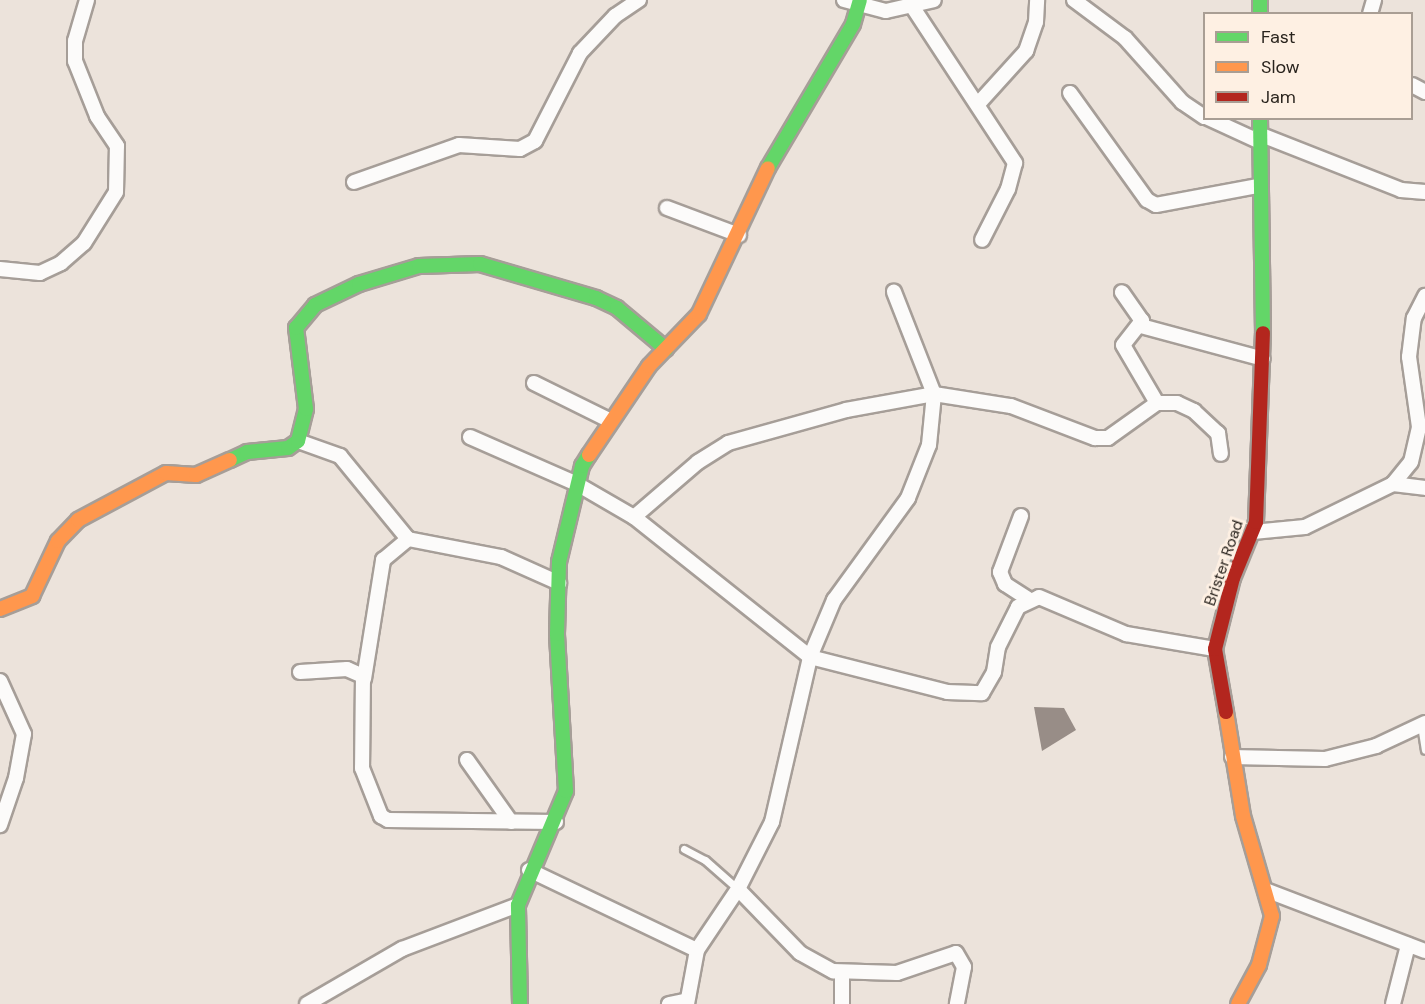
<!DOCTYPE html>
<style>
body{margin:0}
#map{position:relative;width:1425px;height:1004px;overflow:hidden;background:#ece3db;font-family:"DM Sans",sans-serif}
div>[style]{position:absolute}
.building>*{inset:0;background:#988d87}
.roads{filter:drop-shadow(2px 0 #a69e98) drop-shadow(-2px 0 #a69e98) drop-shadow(0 2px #a69e98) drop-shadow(0 -2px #a69e98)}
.lane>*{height:7px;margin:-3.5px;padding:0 3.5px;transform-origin:3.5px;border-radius:3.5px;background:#fcfbfa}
.street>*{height:14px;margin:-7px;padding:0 7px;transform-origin:7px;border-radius:7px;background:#fcfbfa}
.fast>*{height:14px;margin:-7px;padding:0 7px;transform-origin:7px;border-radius:7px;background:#63d668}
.slow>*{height:14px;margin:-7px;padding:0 7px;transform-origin:7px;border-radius:7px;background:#ff974d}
.jam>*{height:14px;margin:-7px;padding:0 7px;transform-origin:7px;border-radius:7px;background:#b3261e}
span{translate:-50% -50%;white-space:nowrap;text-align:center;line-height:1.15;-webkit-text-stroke:6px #fef0e3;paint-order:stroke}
.street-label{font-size:16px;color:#29231d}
.legend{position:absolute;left:1203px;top:12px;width:210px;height:108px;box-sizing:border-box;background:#fef0e3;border:2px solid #a99e94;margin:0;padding:8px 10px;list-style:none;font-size:18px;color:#29231d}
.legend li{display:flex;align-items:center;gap:12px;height:30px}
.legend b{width:30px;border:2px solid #a99e94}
</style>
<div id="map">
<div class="building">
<div style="clip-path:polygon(1034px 707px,1064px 708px,1076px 730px,1042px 751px)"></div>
</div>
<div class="roads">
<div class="lane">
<div style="left:1421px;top:725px;width:25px;rotate:81deg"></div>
<div style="left:684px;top:849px;width:24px;rotate:28deg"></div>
<div style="left:705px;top:860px;width:44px;rotate:41.3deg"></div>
</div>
<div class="street">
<div style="left:844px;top:0;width:43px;rotate:14.7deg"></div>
<div style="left:886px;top:11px;width:49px;rotate:-12.9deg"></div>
<div style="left:1074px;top:0;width:64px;rotate:36.7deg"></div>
<div style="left:1125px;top:38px;width:86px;rotate:48.3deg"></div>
<div style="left:1182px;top:102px;width:27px;rotate:34deg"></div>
<div style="left:912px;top:6px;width:188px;rotate:56.7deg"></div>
<div style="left:1015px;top:163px;width:27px;rotate:105deg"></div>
<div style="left:1008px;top:189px;width:57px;rotate:117deg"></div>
<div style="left:1370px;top:14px;width:15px;rotate:-74deg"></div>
<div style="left:1412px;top:85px;width:15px;rotate:28deg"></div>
<div style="left:1070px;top:93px;width:132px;rotate:54.3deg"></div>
<div style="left:1147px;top:200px;width:10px;rotate:29deg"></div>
<div style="left:1156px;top:205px;width:104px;rotate:-10.6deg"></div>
<div style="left:978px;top:104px;width:72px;rotate:-47.8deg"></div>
<div style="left:1026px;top:51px;width:31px;rotate:-71deg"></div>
<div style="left:1036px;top:22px;width:22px;rotate:-87deg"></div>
<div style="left:1208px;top:118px;width:55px;rotate:24.7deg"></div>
<div style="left:1259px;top:134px;width:153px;rotate:21.5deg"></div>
<div style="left:1401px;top:190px;width:24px;rotate:5deg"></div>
<div style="left:354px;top:182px;width:111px;rotate:-19.4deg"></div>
<div style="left:459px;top:145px;width:61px;rotate:3.8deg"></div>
<div style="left:520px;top:149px;width:17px;rotate:-28deg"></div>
<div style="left:535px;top:141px;width:99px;rotate:-62.9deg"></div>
<div style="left:580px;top:53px;width:51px;rotate:-46.6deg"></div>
<div style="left:615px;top:16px;width:29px;rotate:-34deg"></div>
<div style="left:667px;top:208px;width:77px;rotate:20.6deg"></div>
<div style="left:0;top:269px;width:40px;rotate:5.7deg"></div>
<div style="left:40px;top:273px;width:23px;rotate:-25deg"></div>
<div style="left:61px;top:263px;width:30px;rotate:-41deg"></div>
<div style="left:84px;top:243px;width:60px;rotate:-57.9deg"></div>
<div style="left:116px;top:192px;width:46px;rotate:-88.8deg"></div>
<div style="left:117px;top:146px;width:36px;rotate:-124deg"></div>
<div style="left:97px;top:116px;width:59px;rotate:-111.8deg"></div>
<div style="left:75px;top:61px;width:20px;rotate:-90deg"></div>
<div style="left:75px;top:41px;width:43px;rotate:-73.7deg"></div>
<div style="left:1141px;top:326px;width:126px;rotate:15.1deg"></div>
<div style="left:534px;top:383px;width:86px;rotate:26.3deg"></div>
<div style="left:1157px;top:403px;width:20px"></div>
<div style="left:1177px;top:403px;width:19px;rotate:25deg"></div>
<div style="left:1194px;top:411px;width:33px;rotate:43deg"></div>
<div style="left:1218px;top:433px;width:21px;rotate:82deg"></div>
<div style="left:470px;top:437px;width:117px;rotate:23.7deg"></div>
<div style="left:577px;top:484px;width:66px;rotate:30.1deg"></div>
<div style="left:634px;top:517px;width:225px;rotate:38.5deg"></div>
<div style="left:810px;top:657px;width:141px;rotate:14.3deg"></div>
<div style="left:947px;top:692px;width:35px;rotate:2deg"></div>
<div style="left:982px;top:693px;width:24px;rotate:-60deg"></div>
<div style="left:994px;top:672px;width:25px;rotate:-81deg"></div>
<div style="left:998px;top:647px;width:45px;rotate:-63.4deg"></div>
<div style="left:1018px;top:607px;width:23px;rotate:-25deg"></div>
<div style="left:1039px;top:597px;width:95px;rotate:23deg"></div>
<div style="left:1126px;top:634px;width:90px;rotate:9.6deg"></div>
<div style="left:298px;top:441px;width:45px;rotate:19.7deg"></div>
<div style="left:340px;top:456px;width:107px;rotate:50.7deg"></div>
<div style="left:408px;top:539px;width:95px;rotate:11deg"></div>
<div style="left:501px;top:557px;width:64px;rotate:24.1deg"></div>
<div style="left:1393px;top:484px;width:32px;rotate:7deg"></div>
<div style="left:1021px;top:516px;width:60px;rotate:110.6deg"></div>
<div style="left:1000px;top:572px;width:13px;rotate:67deg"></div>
<div style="left:1005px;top:584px;width:27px;rotate:33deg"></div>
<div style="left:634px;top:517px;width:84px;rotate:-40.7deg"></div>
<div style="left:698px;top:462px;width:36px;rotate:-32deg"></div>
<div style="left:728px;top:443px;width:123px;rotate:-15.6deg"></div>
<div style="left:846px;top:410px;width:89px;rotate:-10.3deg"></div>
<div style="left:934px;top:394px;width:78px;rotate:8.9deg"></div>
<div style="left:1011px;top:406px;width:90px;rotate:20.9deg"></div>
<div style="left:1095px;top:438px;width:13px"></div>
<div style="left:1108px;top:438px;width:60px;rotate:-35.5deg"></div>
<div style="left:1157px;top:403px;width:67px;rotate:-120.4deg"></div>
<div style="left:1123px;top:345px;width:31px;rotate:-52deg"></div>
<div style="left:1142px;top:321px;width:35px;rotate:-125deg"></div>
<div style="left:1253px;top:532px;width:52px;rotate:-5.5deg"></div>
<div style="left:1305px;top:527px;width:98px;rotate:-26deg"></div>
<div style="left:1393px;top:484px;width:28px;rotate:-51deg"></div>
<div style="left:1411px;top:462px;width:36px;rotate:-77deg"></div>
<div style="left:1419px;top:427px;width:71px;rotate:-98.1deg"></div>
<div style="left:1409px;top:357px;width:39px;rotate:-83deg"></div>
<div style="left:1414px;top:318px;width:25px;rotate:-63deg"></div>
<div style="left:300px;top:672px;width:47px;rotate:-3.7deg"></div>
<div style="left:347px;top:669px;width:17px;rotate:24deg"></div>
<div style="left:363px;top:676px;width:92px;rotate:90.6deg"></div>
<div style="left:362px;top:768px;width:52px;rotate:68.4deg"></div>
<div style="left:381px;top:816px;width:8px;rotate:30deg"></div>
<div style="left:388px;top:820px;width:168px;rotate:0.7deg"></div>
<div style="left:364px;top:679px;width:121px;rotate:-80.9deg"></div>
<div style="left:383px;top:560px;width:33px;rotate:-40deg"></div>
<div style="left:0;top:681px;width:58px;rotate:65.6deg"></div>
<div style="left:24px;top:734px;width:45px;rotate:100.3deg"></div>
<div style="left:16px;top:778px;width:50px;rotate:108.8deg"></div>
<div style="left:1232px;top:757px;width:93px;rotate:1.2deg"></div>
<div style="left:1325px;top:759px;width:53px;rotate:-14.3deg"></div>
<div style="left:1376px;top:746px;width:54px;rotate:-25.1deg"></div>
<div style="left:467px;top:760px;width:76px;rotate:54.6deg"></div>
<div style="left:529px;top:870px;width:186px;rotate:25.5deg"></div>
<div style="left:738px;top:889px;width:89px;rotate:45.9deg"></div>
<div style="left:800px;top:953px;width:38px;rotate:29deg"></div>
<div style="left:833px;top:971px;width:64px;rotate:1.8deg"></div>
<div style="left:897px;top:973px;width:62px;rotate:-18.7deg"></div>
<div style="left:956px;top:953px;width:16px;rotate:60deg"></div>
<div style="left:964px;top:967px;width:38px;rotate:101deg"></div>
<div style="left:1268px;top:891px;width:168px;rotate:20.9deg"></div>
<div style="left:307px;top:1004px;width:110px;rotate:-30.1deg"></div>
<div style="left:402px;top:949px;width:124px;rotate:-20.8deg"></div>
<div style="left:669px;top:1004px;width:16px;rotate:-11deg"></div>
<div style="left:687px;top:1004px;width:55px;rotate:-79.5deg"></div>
<div style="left:697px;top:950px;width:73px;rotate:-56.1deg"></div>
<div style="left:738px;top:889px;width:75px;rotate:-63.1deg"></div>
<div style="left:772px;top:822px;width:169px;rotate:-77deg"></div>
<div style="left:810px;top:657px;width:62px;rotate:-67.2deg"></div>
<div style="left:834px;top:600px;width:126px;rotate:-54deg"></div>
<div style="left:908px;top:498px;width:57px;rotate:-68.4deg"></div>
<div style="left:929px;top:445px;width:51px;rotate:-84.4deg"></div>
<div style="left:934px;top:394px;width:110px;rotate:-111.4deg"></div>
<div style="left:842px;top:1004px;width:31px;rotate:-90deg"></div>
<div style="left:1393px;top:1004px;width:61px;rotate:-75.7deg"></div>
</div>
<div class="fast">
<div style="left:1260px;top:0;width:14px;rotate:90deg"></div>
<div style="left:1260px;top:118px;width:215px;rotate:89.2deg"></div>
<div style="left:768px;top:168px;width:167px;rotate:-59.4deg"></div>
<div style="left:853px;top:24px;width:25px;rotate:-74deg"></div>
<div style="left:230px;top:460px;width:19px;rotate:-25deg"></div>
<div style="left:247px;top:452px;width:41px;rotate:-5.6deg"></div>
<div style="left:288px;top:448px;width:12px;rotate:-35deg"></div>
<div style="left:298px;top:441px;width:33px;rotate:-76deg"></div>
<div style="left:306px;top:409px;width:82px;rotate:-97deg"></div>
<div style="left:296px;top:328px;width:30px;rotate:-50deg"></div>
<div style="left:315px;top:305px;width:49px;rotate:-25.5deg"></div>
<div style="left:359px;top:284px;width:63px;rotate:-16.7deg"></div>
<div style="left:419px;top:266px;width:61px;rotate:-1.9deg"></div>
<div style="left:480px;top:264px;width:121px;rotate:16.3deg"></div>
<div style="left:596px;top:298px;width:23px;rotate:25deg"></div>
<div style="left:617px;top:308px;width:64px;rotate:39.9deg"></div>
<div style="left:520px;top:1004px;width:99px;rotate:-91.2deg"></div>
<div style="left:518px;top:905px;width:124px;rotate:-67.2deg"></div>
<div style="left:566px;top:791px;width:157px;rotate:-93.3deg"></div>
<div style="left:557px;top:634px;width:72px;rotate:-88.4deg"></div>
<div style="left:559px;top:562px;width:99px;rotate:-76.5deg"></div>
<div style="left:582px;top:466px;width:13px;rotate:-58deg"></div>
</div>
<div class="slow">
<div style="left:589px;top:455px;width:107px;rotate:-56deg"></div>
<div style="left:649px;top:366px;width:72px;rotate:-46.1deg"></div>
<div style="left:699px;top:314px;width:161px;rotate:-64.7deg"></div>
<div style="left:0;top:609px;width:35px;rotate:-22deg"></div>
<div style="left:32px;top:596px;width:61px;rotate:-64.7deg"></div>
<div style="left:58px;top:541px;width:29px;rotate:-46deg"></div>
<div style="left:78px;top:520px;width:100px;rotate:-28.1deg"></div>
<div style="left:166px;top:473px;width:30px;rotate:4deg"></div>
<div style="left:196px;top:475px;width:37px;rotate:-24deg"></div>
<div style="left:1226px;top:712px;width:105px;rotate:80.7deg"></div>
<div style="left:1243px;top:816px;width:104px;rotate:73.8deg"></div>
<div style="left:1272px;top:916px;width:51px;rotate:104.9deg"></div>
<div style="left:1259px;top:965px;width:44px;rotate:118.3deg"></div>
</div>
<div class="jam">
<div style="left:1226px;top:712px;width:64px;rotate:-99.9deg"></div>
<div style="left:1215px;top:649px;width:73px;rotate:-75.8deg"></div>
<div style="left:1233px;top:578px;width:61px;rotate:-67.7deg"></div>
<div style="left:1256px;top:522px;width:189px;rotate:-87.9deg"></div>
</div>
</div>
<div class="street-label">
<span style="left:1224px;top:563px;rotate:-71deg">Brister Road</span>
</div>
<ul class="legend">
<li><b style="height:8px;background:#63d668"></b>Fast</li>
<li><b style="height:8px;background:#ff974d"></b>Slow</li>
<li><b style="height:8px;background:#b3261e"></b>Jam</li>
</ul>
</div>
